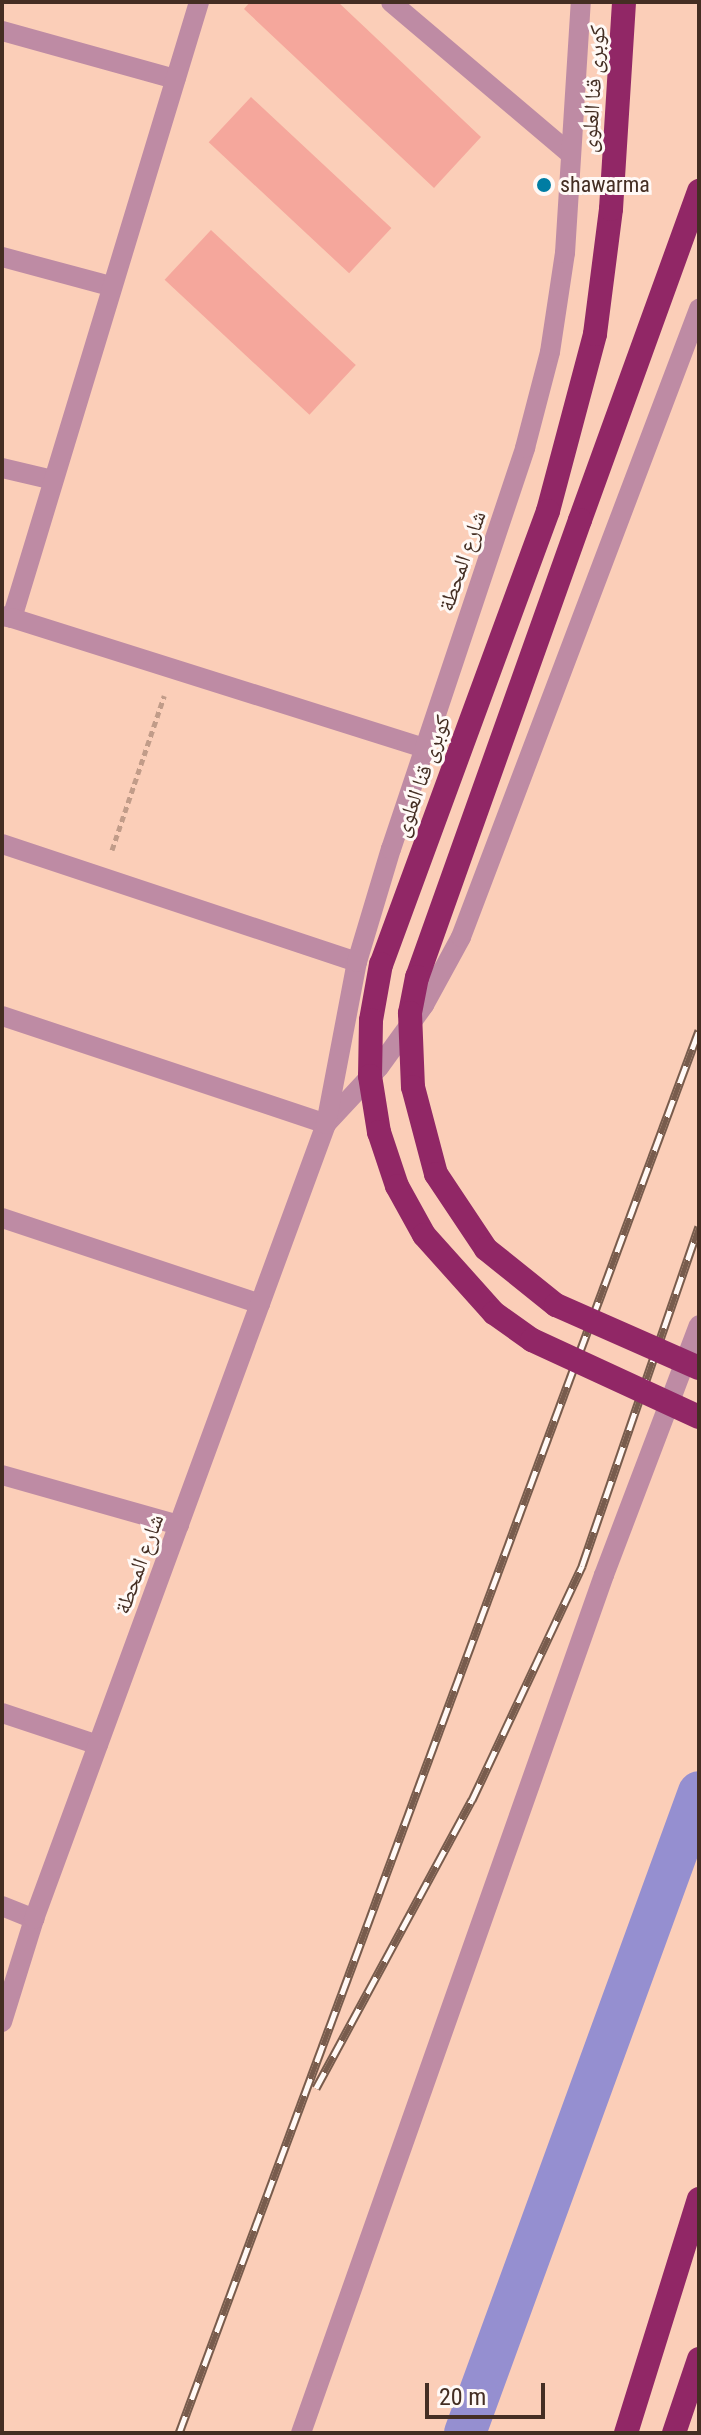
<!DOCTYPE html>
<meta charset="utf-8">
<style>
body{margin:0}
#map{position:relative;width:701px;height:2435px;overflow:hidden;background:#fbceb8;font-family:"Roboto Condensed","Noto Naskh Arabic",sans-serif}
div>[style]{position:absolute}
.canal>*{height:42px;margin:-21px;padding:0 21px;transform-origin:21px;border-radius:21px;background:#958fd0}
.building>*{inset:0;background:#f5a79c;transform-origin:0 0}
.path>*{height:5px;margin-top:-2.5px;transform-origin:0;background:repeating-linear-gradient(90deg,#c19c89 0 6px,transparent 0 10px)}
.minor>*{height:20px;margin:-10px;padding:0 10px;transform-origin:10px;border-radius:10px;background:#be8ba4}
.highway>*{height:24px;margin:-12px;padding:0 12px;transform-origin:12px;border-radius:12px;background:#912766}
.rail>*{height:9px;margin-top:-4.5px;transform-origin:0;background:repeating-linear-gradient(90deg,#fff9f6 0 18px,#785c4d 0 36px);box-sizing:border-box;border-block:2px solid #785c4d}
.highway-bridge>*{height:24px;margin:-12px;padding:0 12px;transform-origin:12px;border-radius:12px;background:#912766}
.dots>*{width:22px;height:22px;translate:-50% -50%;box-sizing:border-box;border:4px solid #fff9f6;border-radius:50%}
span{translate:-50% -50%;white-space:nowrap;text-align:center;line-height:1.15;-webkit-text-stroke:6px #fff9f6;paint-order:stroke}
.street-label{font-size:22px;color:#442e23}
.poi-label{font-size:22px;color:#442e23}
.left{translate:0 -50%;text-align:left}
.frame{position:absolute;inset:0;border:4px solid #442e23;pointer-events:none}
.scale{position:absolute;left:425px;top:2383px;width:120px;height:36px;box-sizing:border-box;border:4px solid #442e23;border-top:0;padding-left:10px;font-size:24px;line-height:28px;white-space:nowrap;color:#442e23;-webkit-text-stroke:6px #fff9f6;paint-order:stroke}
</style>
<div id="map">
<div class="canal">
<div style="left:465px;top:2433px;width:682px;rotate:-69.95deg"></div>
</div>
<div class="building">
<div style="clip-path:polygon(250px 2px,338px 2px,481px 137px,434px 188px,244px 9px)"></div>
<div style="left:251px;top:97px;width:192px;height:62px;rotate:43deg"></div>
<div style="left:211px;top:230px;width:198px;height:68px;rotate:43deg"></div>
</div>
<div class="path">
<div style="left:112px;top:850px;width:163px;rotate:-71.3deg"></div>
</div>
<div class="minor">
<div style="left:391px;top:2px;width:235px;rotate:40.3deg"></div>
<div style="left:2px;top:31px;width:180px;rotate:15.5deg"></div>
<div style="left:2px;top:257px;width:112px;rotate:15deg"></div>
<div style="left:2px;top:468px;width:52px;rotate:13.2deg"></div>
<div style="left:2px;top:616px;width:10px;rotate:11deg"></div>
<div style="left:12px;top:618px;width:644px;rotate:-73.11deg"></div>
<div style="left:12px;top:618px;width:433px;rotate:17.5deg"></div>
<div style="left:2px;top:844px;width:374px;rotate:18.4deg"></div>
<div style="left:2px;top:1016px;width:342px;rotate:18.4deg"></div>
<div style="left:326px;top:1124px;width:78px;rotate:-47.1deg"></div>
<div style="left:379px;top:1067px;width:77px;rotate:-54deg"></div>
<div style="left:424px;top:1005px;width:77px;rotate:-61.4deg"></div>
<div style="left:461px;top:937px;width:672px;rotate:-69.24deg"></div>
<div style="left:2px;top:1218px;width:272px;rotate:18.4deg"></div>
<div style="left:2px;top:1475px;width:184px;rotate:15.8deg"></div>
<div style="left:2px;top:1713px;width:101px;rotate:18.4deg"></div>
<div style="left:2px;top:1906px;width:35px;rotate:22deg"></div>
<div style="left:2px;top:2022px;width:108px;rotate:-72.7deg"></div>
<div style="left:34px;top:1919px;width:847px;rotate:-69.83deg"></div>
<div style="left:326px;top:1124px;width:165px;rotate:-79.2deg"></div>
<div style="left:357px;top:962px;width:118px;rotate:-73.3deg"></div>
<div style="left:391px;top:849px;width:423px;rotate:-71.5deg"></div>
<div style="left:525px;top:448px;width:99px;rotate:-75.4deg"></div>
<div style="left:550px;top:352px;width:100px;rotate:-81.4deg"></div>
<div style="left:565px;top:253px;width:252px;rotate:-86.4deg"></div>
<div style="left:301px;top:2433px;width:910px;rotate:-70.55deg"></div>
<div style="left:604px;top:1575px;width:267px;rotate:-69.2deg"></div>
</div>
<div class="highway">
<div style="left:548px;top:511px;width:183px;rotate:-75.1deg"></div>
<div style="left:595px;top:334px;width:126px;rotate:-82.7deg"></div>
<div style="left:611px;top:209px;width:207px;rotate:-86.4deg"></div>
<div style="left:580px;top:520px;width:350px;rotate:-70.1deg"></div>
<div style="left:626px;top:2433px;width:245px;rotate:-72.7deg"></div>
<div style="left:674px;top:2433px;width:78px;rotate:-71.3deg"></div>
</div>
<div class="rail">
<div style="left:316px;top:2088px;width:328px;rotate:-61.6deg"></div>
<div style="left:472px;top:1800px;width:259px;rotate:-64.8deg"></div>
<div style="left:582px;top:1566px;width:359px;rotate:-71deg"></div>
<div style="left:179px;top:2433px;width:1496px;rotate:-69.66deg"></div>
</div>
<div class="highway-bridge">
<div style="left:548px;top:511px;width:483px;rotate:110.2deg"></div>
<div style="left:381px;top:964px;width:57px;rotate:100.1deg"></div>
<div style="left:371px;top:1020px;width:56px;rotate:91deg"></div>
<div style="left:370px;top:1076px;width:57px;rotate:80.9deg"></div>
<div style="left:379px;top:1132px;width:57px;rotate:71.6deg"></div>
<div style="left:397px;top:1186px;width:56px;rotate:61.1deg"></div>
<div style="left:424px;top:1235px;width:105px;rotate:48.1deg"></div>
<div style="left:494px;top:1313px;width:47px;rotate:35.4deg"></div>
<div style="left:532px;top:1340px;width:184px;rotate:24.8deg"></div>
<div style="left:580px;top:520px;width:485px;rotate:109.6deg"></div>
<div style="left:417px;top:977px;width:37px;rotate:101deg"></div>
<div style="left:410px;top:1013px;width:74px;rotate:87.7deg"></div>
<div style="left:413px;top:1087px;width:90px;rotate:75.2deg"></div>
<div style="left:436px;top:1174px;width:90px;rotate:56.3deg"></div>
<div style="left:486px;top:1249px;width:90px;rotate:38.7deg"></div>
<div style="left:556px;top:1305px;width:156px;rotate:23.8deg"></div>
</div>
<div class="dots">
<div style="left:544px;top:185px;background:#007da3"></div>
</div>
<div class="street-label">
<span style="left:593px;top:89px;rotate:-86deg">كوبرى قنا العلوى</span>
<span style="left:462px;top:561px;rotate:-71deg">شارع المحطة</span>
<span style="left:422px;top:776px;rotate:-70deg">كوبرى قنا العلوى</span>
<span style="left:139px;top:1564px;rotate:-70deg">شارع المحطة</span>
</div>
<div class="poi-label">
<span class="left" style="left:560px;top:185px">shawarma</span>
</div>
<div class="frame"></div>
<div class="scale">20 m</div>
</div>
